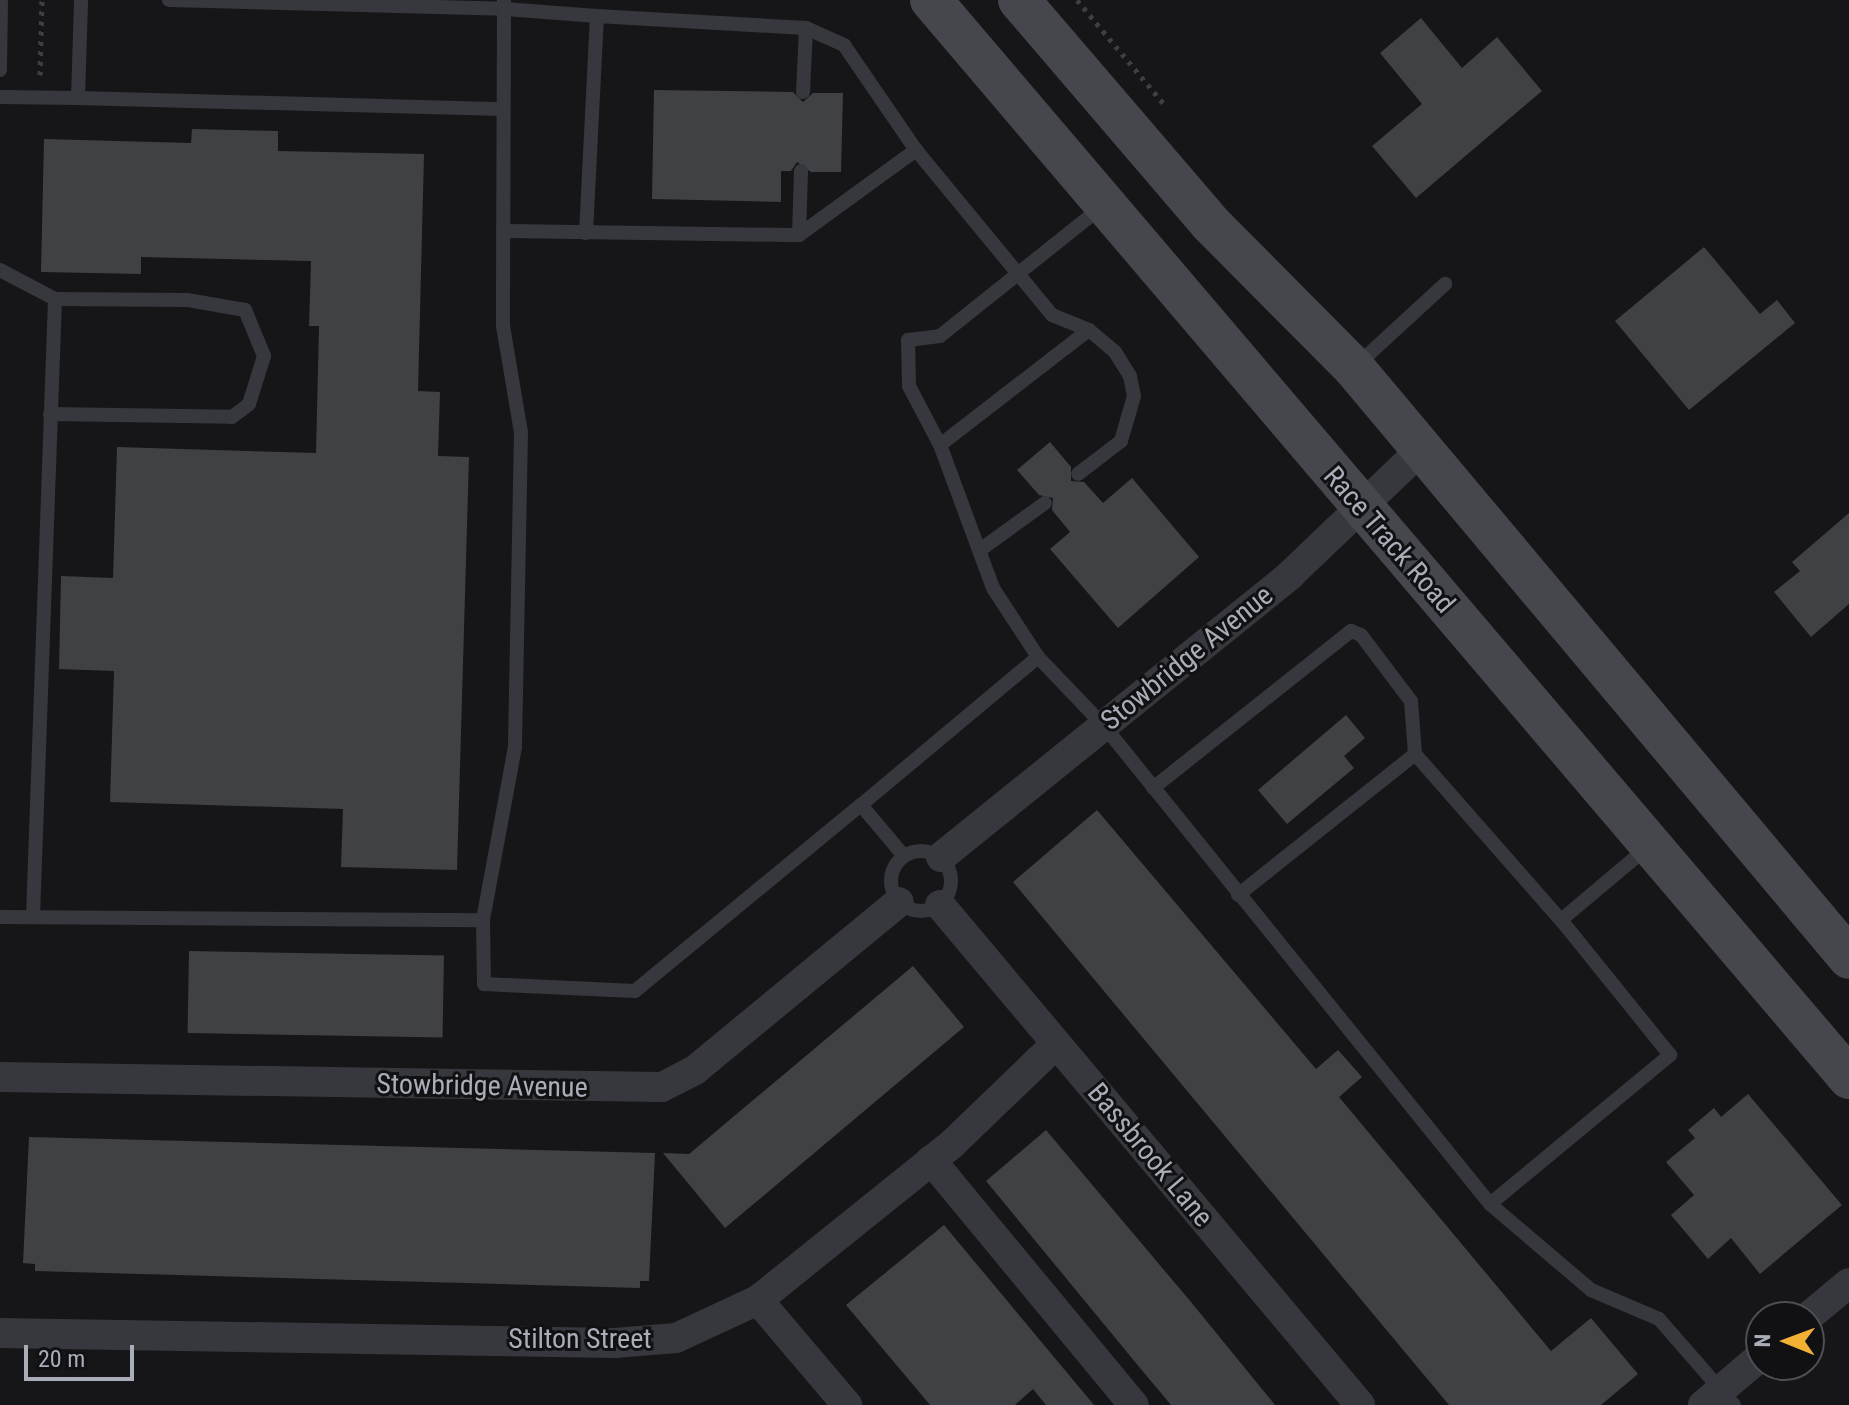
<!DOCTYPE html>
<style>
body{margin:0}
#map{position:relative;width:1849px;height:1405px;overflow:hidden;background:#161618;font-family:"Roboto Condensed",sans-serif}
div>[style]{position:absolute}
.building>*{inset:0;background:#404145;transform-origin:0 0}
.path>*{height:5px;margin-top:-2.5px;transform-origin:0;background:repeating-linear-gradient(90deg,#3d3f44 0 4px,transparent 0 10px)}
.lane>*{height:14px;margin:-7px;padding:0 7px;transform-origin:7px;border-radius:7px;background:#37383d}
.lane>.ring{margin:-7px;padding:0;box-sizing:content-box;background:none;border:14px solid #37383d;border-radius:50%}
.street>*{height:30px;margin:-15px;padding:0 15px;transform-origin:15px;border-radius:15px;background:#37383d}
.secondary>*{height:42px;margin:-21px;padding:0 21px;transform-origin:21px;border-radius:21px;background:#45474d}
span{translate:-50% -50%;white-space:nowrap;text-align:center;line-height:1.15;-webkit-text-stroke:6px #111113;paint-order:stroke}
.street-label{font-size:28px;color:#a8adb8}
.north{position:absolute;left:1745px;top:1301px;width:80px;height:80px;box-sizing:border-box;background:#111113;border:2px solid #4d4f55;border-radius:50%;rotate:271deg;font-size:22px;font-weight:700;line-height:32px;text-align:center;color:#a8adb8}
.north::after{content:'';display:block;margin:auto;width:28px;height:36px;background:#f2b134;clip-path:polygon(50% 0,100% 100%,50% 72%,0 100%)}
.scale{position:absolute;left:24px;top:1345px;width:110px;height:36px;box-sizing:border-box;border:4px solid #a8adb8;border-top:0;padding-left:10px;font-size:24px;line-height:28px;white-space:nowrap;color:#a8adb8;-webkit-text-stroke:6px #111113;paint-order:stroke}
</style>
<div id="map">
<div class="building">
<div style="clip-path:polygon(1421px 18px,1462px 68px,1497px 37px,1542px 91px,1416px 198px,1372px 146px,1422px 104px,1380px 53px)"></div>
<div style="clip-path:polygon(654px 90px,793px 92px,803px 102px,813px 93px,843px 93px,841px 172px,811px 172px,797px 162px,791px 171px,781px 171px,781px 202px,652px 199px)"></div>
<div style="clip-path:polygon(192px 129px,278px 131px,278px 151px,424px 154px,418px 391px,440px 392px,438px 456px,469px 457px,457px 870px,341px 867px,343px 809px,110px 802px,114px 671px,59px 669px,61px 576px,113px 578px,117px 447px,316px 453px,319px 326px,309px 326px,311px 261px,141px 257px,141px 274px,41px 272px,44px 139px,191px 143px)"></div>
<div style="clip-path:polygon(1704px 247px,1760px 314px,1777px 300px,1795px 323px,1689px 410px,1615px 321px)"></div>
<div style="clip-path:polygon(1050px 442px,1071px 467px,1071px 481px,1084px 482px,1103px 503px,1132px 478px,1199px 557px,1118px 628px,1050px 549px,1070px 532px,1052px 510px,1053px 498px,1039px 495px,1017px 470px)"></div>
<div style="clip-path:polygon(1849px 513px,1849px 604px,1811px 637px,1774px 592px,1800px 571px,1792px 562px)"></div>
<div style="clip-path:polygon(1346px 715px,1365px 738px,1344px 756px,1354px 768px,1287px 824px,1258px 790px)"></div>
<div style="clip-path:polygon(1097px 810px,1316px 1069px,1338px 1050px,1362px 1077px,1339px 1097px,1551px 1351px,1591px 1318px,1638px 1374px,1601px 1405px,1449px 1405px,1013px 882px)"></div>
<div style="left:189px;top:951px;width:255px;height:82px;rotate:1deg"></div>
<div style="clip-path:polygon(913px 966px,964px 1027px,725px 1228px,663px 1153px,689px 1154px)"></div>
<div style="clip-path:polygon(1748px 1094px,1842px 1205px,1760px 1274px,1731px 1238px,1708px 1259px,1671px 1215px,1694px 1195px,1666px 1162px,1695px 1138px,1688px 1130px,1714px 1108px,1721px 1117px)"></div>
<div style="clip-path:polygon(1046px 1130px,1191px 1302px,1275px 1405px,1171px 1405px,1140px 1368px,986px 1181px)"></div>
<div style="clip-path:polygon(29px 1137px,655px 1153px,649px 1281px,640px 1281px,640px 1288px,35px 1271px,35px 1264px,23px 1263px)"></div>
<div style="clip-path:polygon(944px 1225px,1094px 1405px,1046px 1405px,1033px 1389px,1015px 1405px,930px 1405px,846px 1305px)"></div>
</div>
<div class="path">
<div style="left:1077px;top:0;width:134px;rotate:50.1deg"></div>
<div style="left:40px;top:75px;width:75px;rotate:-88.5deg"></div>
</div>
<div class="lane">
<div style="left:169px;top:0;width:335px;rotate:1.5deg"></div>
<div style="left:504px;top:9px;width:317px;rotate:90.2deg"></div>
<div style="left:503px;top:326px;width:108px;rotate:80.4deg"></div>
<div style="left:521px;top:432px;width:315px;rotate:91.1deg"></div>
<div style="left:515px;top:747px;width:176px;rotate:100.5deg"></div>
<div style="left:504px;top:0;width:9px;rotate:90deg"></div>
<div style="left:504px;top:9px;width:93px;rotate:4.3deg"></div>
<div style="left:0;top:70px;width:70px;rotate:-89.2deg"></div>
<div style="left:803px;top:92px;width:64px;rotate:-87.3deg"></div>
<div style="left:0;top:97px;width:78px;rotate:0.7deg"></div>
<div style="left:78px;top:98px;width:98px;rotate:-88.2deg"></div>
<div style="left:78px;top:98px;width:425px;rotate:1.5deg"></div>
<div style="left:503px;top:231px;width:296px;rotate:0.8deg"></div>
<div style="left:799px;top:235px;width:145px;rotate:-36deg"></div>
<div style="left:586px;top:233px;width:217px;rotate:-87.1deg"></div>
<div style="left:597px;top:16px;width:209px;rotate:3.3deg"></div>
<div style="left:806px;top:28px;width:42px;rotate:24.1deg"></div>
<div style="left:844px;top:45px;width:127px;rotate:55.6deg"></div>
<div style="left:916px;top:150px;width:214px;rotate:50.5deg"></div>
<div style="left:1052px;top:315px;width:40px;rotate:22deg"></div>
<div style="left:1089px;top:330px;width:34px;rotate:40deg"></div>
<div style="left:1115px;top:352px;width:28px;rotate:58deg"></div>
<div style="left:1130px;top:376px;width:20px;rotate:79deg"></div>
<div style="left:1134px;top:396px;width:47px;rotate:106.1deg"></div>
<div style="left:1121px;top:441px;width:54px;rotate:142.5deg"></div>
<div style="left:799px;top:235px;width:64px;rotate:-88.2deg"></div>
<div style="left:0;top:270px;width:62px;rotate:27.8deg"></div>
<div style="left:55px;top:299px;width:618px;rotate:92.04deg"></div>
<div style="left:1357px;top:365px;width:120px;rotate:-42.6deg"></div>
<div style="left:50px;top:414px;width:182px;rotate:0.9deg"></div>
<div style="left:232px;top:417px;width:21px;rotate:-37deg"></div>
<div style="left:249px;top:404px;width:50px;rotate:-72.6deg"></div>
<div style="left:264px;top:356px;width:50px;rotate:-112.4deg"></div>
<div style="left:245px;top:310px;width:59px;rotate:-170.2deg"></div>
<div style="left:187px;top:300px;width:132px;rotate:-179.6deg"></div>
<div style="left:940px;top:445px;width:188px;rotate:-37.7deg"></div>
<div style="left:980px;top:550px;width:80px;rotate:-35.9deg"></div>
<div style="left:1038px;top:657px;width:95px;rotate:46.3deg"></div>
<div style="left:1104px;top:726px;width:614px;rotate:51.08deg"></div>
<div style="left:1490px;top:1204px;width:234px;rotate:-39.6deg"></div>
<div style="left:1670px;top:1055px;width:174px;rotate:-128.9deg"></div>
<div style="left:1561px;top:920px;width:114px;rotate:-40deg"></div>
<div style="left:1153px;top:788px;width:253px;rotate:-38.4deg"></div>
<div style="left:1351px;top:631px;width:11px;rotate:22deg"></div>
<div style="left:1361px;top:635px;width:83px;rotate:52.9deg"></div>
<div style="left:1411px;top:701px;width:53px;rotate:85.7deg"></div>
<div style="left:1415px;top:754px;width:221px;rotate:48.7deg"></div>
<div style="left:861px;top:805px;width:231px;rotate:-39.9deg"></div>
<div style="left:1038px;top:657px;width:82px;rotate:-123.1deg"></div>
<div style="left:993px;top:588px;width:153px;rotate:-110.3deg"></div>
<div style="left:940px;top:445px;width:67px;rotate:-117.7deg"></div>
<div style="left:909px;top:386px;width:46px;rotate:-91.2deg"></div>
<div style="left:908px;top:340px;width:32px;rotate:-7deg"></div>
<div style="left:940px;top:336px;width:208px;rotate:-38.6deg"></div>
<div class="ring" style="left:891px;top:851px;width:46px;height:46px"></div>
<div style="left:1238px;top:895px;width:226px;rotate:-38.5deg"></div>
<div style="left:0;top:917px;width:483px;rotate:0.4deg"></div>
<div style="left:483px;top:920px;width:64px;rotate:89.1deg"></div>
<div style="left:484px;top:984px;width:151px;rotate:2.7deg"></div>
<div style="left:635px;top:991px;width:293px;rotate:-39.5deg"></div>
<div style="left:861px;top:805px;width:67px;rotate:49.9deg"></div>
<div style="left:1490px;top:1204px;width:133px;rotate:40.4deg"></div>
<div style="left:1591px;top:1290px;width:74px;rotate:23.1deg"></div>
<div style="left:1659px;top:1319px;width:114px;rotate:48.9deg"></div>
</div>
<div class="street">
<div style="left:941px;top:857px;width:449px;rotate:-38.9deg"></div>
<div style="left:1290px;top:575px;width:184px;rotate:-43.7deg"></div>
<div style="left:940px;top:905px;width:653px;rotate:49.97deg"></div>
<div style="left:0;top:1077px;width:662px;rotate:0.87deg"></div>
<div style="left:662px;top:1087px;width:37px;rotate:-27deg"></div>
<div style="left:695px;top:1070px;width:264px;rotate:-39.5deg"></div>
<div style="left:931px;top:1160px;width:318px;rotate:50.4deg"></div>
<div style="left:758px;top:1300px;width:138px;rotate:49.7deg"></div>
<div style="left:1808px;top:1317px;width:53px;rotate:-39.7deg"></div>
<div style="left:0;top:1333px;width:615px;rotate:0.93deg"></div>
<div style="left:615px;top:1343px;width:61px;rotate:-4.7deg"></div>
<div style="left:676px;top:1338px;width:90px;rotate:-24.9deg"></div>
<div style="left:758px;top:1300px;width:249px;rotate:-38.8deg"></div>
<div style="left:952px;top:1144px;width:144px;rotate:-43.9deg"></div>
<div style="left:1703px;top:1405px;width:76px;rotate:-40.2deg"></div>
</div>
<div class="secondary">
<div style="left:931px;top:0;width:1416px;rotate:49.58deg"></div>
<div style="left:1019px;top:0;width:295px;rotate:49.4deg"></div>
<div style="left:1211px;top:224px;width:203px;rotate:45.2deg"></div>
<div style="left:1354px;top:368px;width:770px;rotate:50deg"></div>
</div>
<div class="street-label">
<span style="left:1389px;top:540px;rotate:49deg">Race Track Road</span>
<span style="left:1187px;top:658px;rotate:-39deg">Stowbridge Avenue</span>
<span style="left:482px;top:1086px;rotate:1deg">Stowbridge Avenue</span>
<span style="left:1150px;top:1155px;rotate:50deg">Bassbrook Lane</span>
<span style="left:580px;top:1339px">Stilton Street</span>
</div>
<div class="north">N</div>
<div class="scale">20 m</div>
</div>
